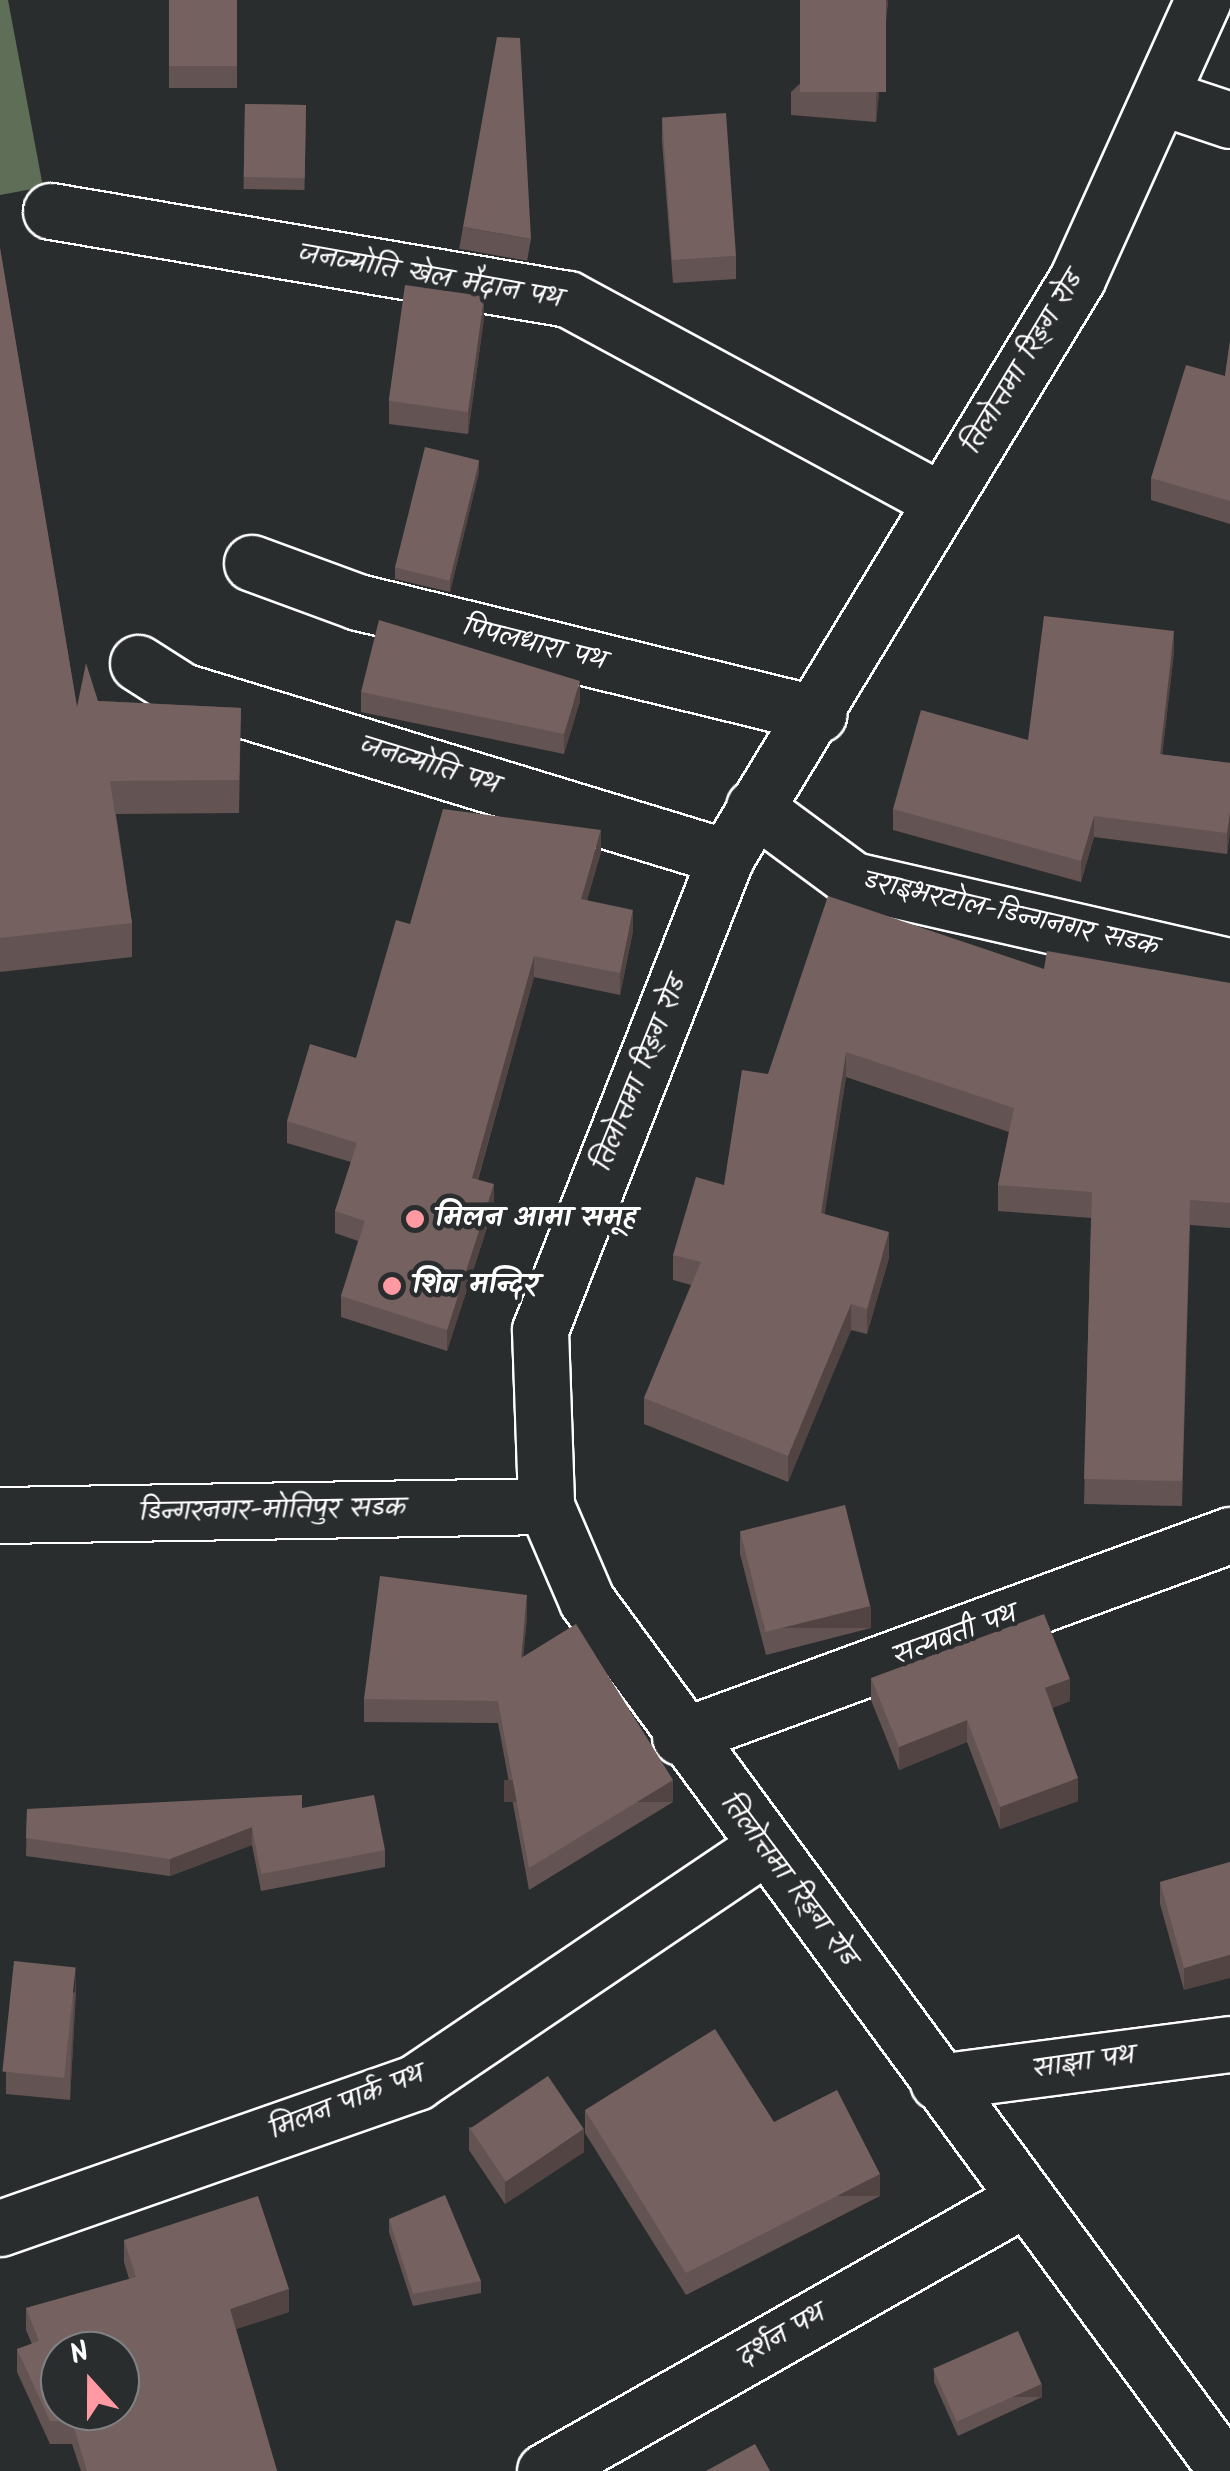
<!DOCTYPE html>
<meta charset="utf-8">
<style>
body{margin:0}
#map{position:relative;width:1230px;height:2471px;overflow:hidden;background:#2a2d2e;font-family:Kalam,"Playpen Sans Deva",sans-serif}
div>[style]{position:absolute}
.green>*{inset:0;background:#5f6f57}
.roads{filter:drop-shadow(2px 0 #fff) drop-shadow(-2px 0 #fff) drop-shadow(0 2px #fff) drop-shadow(0 -2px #fff)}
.street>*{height:55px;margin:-27.5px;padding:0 27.5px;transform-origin:27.5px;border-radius:27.5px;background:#2a2d2e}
.secondary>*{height:55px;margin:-27.5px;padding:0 27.5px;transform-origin:27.5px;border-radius:27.5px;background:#2a2d2e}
.wall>*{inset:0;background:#645353;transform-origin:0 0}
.shaded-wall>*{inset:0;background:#514443;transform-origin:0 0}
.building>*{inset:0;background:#746160;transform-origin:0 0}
.dots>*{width:28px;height:28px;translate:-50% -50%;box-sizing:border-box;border:5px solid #2a2d2e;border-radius:50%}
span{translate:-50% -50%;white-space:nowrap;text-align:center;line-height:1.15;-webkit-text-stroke:9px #2a2d2e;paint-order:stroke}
.street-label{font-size:28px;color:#fff}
.poi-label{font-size:28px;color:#fff;font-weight:700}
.left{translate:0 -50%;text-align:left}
.north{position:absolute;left:40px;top:2331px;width:100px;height:100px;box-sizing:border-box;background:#2a2d2e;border:2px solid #7f8182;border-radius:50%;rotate:339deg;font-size:28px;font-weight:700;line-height:40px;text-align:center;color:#fff}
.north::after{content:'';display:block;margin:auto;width:35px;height:45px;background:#ff9aa2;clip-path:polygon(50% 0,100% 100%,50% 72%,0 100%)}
</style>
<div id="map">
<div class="green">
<div style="clip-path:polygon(0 0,8px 0,43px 187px,0 195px)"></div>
</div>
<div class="roads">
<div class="street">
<div style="left:1161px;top:97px;width:73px;rotate:18.4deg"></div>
<div style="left:51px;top:211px;width:524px;rotate:9.66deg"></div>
<div style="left:568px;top:299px;width:425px;rotate:28.4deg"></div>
<div style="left:252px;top:563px;width:113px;rotate:20.2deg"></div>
<div style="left:358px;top:602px;width:474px;rotate:13.7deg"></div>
<div style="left:138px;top:663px;width:52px;rotate:32.5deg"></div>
<div style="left:182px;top:691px;width:569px;rotate:16.97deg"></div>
<div style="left:680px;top:1737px;width:586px;rotate:-20.17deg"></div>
<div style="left:938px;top:2082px;width:294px;rotate:-7.4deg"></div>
<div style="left:0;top:2228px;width:441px;rotate:-19.3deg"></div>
<div style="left:416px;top:2082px;width:419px;rotate:-34deg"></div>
<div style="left:545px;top:2471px;width:546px;rotate:-29.61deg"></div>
</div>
<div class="secondary">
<div style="left:1203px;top:0;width:306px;rotate:114.3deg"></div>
<div style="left:1077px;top:279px;width:676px;rotate:121.27deg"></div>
<div style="left:726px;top:857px;width:508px;rotate:111.47deg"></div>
<div style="left:540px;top:1330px;width:176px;rotate:88deg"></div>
<div style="left:546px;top:1506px;width:103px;rotate:66.7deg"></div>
<div style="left:587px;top:1601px;width:1080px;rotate:53.66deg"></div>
<div style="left:754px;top:807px;width:123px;rotate:36.4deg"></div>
<div style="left:853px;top:880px;width:387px;rotate:12.9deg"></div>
<div style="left:0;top:1515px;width:546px;rotate:-0.94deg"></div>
</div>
</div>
<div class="wall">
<div style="left:169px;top:0;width:68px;height:88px"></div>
<div style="clip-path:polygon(888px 0,876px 122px,791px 115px,791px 92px)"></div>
<div style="left:245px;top:104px;width:61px;height:85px;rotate:1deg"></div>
<div style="clip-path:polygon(662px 118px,736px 256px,736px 279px,673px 283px,662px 141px)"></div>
<div style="left:463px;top:227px;width:69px;height:22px;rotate:10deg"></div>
<div style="clip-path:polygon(0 248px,77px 707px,98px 701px,241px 708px,239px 813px,116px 814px,132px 923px,132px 957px,0 972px)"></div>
<div style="clip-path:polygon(484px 318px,468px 434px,389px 424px,389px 401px)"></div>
<div style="clip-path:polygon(1230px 341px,1230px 524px,1151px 500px,1151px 478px,1225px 376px)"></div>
<div style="clip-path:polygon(479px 472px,450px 592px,395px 579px,395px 567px)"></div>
<div style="clip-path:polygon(1174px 652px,1162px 755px,1230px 763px,1230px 832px,1227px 854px,1094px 837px,1081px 882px,893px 830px,893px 809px,1028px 740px)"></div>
<div style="clip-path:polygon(361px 692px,580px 701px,564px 754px,361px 712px)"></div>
<div style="clip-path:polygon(601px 852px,587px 900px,633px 931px,620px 995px,534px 977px,478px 1180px,494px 1206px,447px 1351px,341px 1317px,341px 1296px,358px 1241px,335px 1233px,335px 1211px,351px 1162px,287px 1143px,287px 1121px,356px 1058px,410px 924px)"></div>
<div style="clip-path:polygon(1044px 969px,1230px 983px,1230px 1228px,1190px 1225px,1182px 1506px,1084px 1504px,1091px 1218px,998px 1211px,998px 1185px,1009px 1132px,846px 1077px,824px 1214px,889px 1258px,867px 1334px,851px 1330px,788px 1482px,644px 1424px,644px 1398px,691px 1285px,673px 1280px,673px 1255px,724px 1185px,768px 1074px)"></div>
<div style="clip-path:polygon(740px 1531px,871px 1628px,766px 1655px,740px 1554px)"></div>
<div style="clip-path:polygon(527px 1617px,523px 1657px,673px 1802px,529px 1890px,498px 1723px,364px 1722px,364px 1699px)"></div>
<div style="clip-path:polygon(871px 1678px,1070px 1701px,1052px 1708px,1078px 1801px,1000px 1829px,967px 1742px,899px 1770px,871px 1700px)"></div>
<div style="clip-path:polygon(302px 1808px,385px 1850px,385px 1867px,261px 1891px,252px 1845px,170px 1876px,26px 1856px,27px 1809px)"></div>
<div style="clip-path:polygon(1230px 1862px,1184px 1990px,1160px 1904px,1160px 1882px)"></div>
<div style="clip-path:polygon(76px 1990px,70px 2100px,6px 2094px,6px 2072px)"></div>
<div style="clip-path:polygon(585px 2110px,774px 2122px,880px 2196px,686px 2295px,585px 2133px)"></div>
<div style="clip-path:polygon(469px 2127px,584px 2152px,505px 2204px,469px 2150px)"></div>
<div style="clip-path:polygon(389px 2219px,481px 2281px,481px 2293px,413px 2306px,389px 2232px)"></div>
<div style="clip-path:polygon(124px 2240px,289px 2312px,236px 2329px,277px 2471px,81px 2471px,72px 2444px,50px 2444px,17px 2372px,17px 2349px,32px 2344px,26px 2330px,26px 2308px,129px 2279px,124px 2262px)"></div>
<div style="clip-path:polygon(934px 2370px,1042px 2397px,958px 2436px,934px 2382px)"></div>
</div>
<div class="shaded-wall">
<div style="clip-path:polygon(886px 0,888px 1px,876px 122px,876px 99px)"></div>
<div style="clip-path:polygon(484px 296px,484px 318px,468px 434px,468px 412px)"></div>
<div style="clip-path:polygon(479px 460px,479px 472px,450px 592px,450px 580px)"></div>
<div style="clip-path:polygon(1174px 631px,1174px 652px,1160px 775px,1160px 754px)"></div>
<div style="clip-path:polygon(580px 681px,580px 701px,564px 754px,564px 734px)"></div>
<div style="clip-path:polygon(1230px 811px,1230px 832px,1227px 854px,1227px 833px)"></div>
<div style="clip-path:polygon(1094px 816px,1094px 837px,1081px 882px,1081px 861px)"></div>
<div style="clip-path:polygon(601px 830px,601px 852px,581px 920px,581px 899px)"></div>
<div style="clip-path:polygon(633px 910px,633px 931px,620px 995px,620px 973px)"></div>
<div style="clip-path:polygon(534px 956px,534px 977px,472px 1199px,472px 1178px)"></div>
<div style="clip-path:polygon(846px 1052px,846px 1077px,821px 1238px,821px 1213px)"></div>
<div style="clip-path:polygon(494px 1184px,494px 1206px,447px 1351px,447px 1330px)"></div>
<div style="clip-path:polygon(889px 1232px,889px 1258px,867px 1334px,867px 1309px)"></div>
<div style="clip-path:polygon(851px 1304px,851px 1330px,788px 1482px,788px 1456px)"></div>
<div style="clip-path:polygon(527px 1595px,527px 1617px,521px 1681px,521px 1658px)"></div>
<div style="left:871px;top:1606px;width:22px;height:108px;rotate:90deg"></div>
<div style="clip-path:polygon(1070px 1679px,1070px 1701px,1045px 1711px,1045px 1688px)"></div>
<div style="clip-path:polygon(967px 1720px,967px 1742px,899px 1770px,899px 1747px)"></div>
<div style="clip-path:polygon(1078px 1778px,1078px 1801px,1000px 1829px,1000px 1807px)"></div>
<div style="left:673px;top:1780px;width:22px;height:169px;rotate:90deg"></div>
<div style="clip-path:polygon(252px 1827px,252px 1845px,170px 1876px,170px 1859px)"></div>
<div style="clip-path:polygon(1230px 1955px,1230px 1978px,1184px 1990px,1184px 1968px)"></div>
<div style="clip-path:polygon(76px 1967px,76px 1990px,70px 2100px,70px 2077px)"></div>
<div style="clip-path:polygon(584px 2129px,584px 2152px,505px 2204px,505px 2182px)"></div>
<div style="left:880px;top:2174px;width:22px;height:218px;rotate:90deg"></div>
<div style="clip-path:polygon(289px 2289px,289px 2312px,230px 2331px,230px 2309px)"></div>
<div style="left:1042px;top:2384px;width:13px;height:93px;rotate:90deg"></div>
</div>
<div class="building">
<div style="left:169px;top:0;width:68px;height:66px"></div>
<div style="left:800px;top:0;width:86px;height:92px"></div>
<div style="clip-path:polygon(497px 37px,520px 38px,531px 239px,463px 227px)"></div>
<div style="left:245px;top:104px;width:61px;height:73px;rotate:1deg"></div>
<div style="left:726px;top:113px;width:143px;height:64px;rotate:86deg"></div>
<div style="clip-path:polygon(0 248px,77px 707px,86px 663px,98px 701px,241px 708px,239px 780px,110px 781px,132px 923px,0 938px)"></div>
<div style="left:405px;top:285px;width:80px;height:117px;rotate:8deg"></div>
<div style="clip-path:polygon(1230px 341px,1230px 501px,1151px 478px,1186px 365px,1225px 376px)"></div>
<div style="left:425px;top:447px;width:56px;height:124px;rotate:14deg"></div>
<div style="clip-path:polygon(1044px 616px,1174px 631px,1160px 754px,1230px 763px,1230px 811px,1227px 833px,1094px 816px,1081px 861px,893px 809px,921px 710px,1028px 740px)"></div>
<div style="clip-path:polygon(379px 620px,580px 681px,564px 734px,361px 692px)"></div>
<div style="clip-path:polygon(443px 809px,601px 830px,581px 899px,633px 910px,620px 973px,534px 956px,472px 1178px,494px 1184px,447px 1330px,341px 1296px,365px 1221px,335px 1211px,357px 1143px,287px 1121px,310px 1044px,356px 1058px,396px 920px,410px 924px)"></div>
<div style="clip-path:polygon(828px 896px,1044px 969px,1047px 951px,1230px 983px,1230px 1203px,1190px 1200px,1182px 1481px,1084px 1479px,1092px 1192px,998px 1185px,1014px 1108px,846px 1052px,821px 1213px,889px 1232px,867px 1309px,851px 1304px,788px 1456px,644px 1398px,701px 1262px,673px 1255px,696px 1177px,724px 1185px,742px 1070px,768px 1074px)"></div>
<div style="left:845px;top:1505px;width:104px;height:108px;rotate:76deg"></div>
<div style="clip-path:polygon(380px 1576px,527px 1595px,521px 1658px,576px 1624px,673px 1780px,529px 1868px,498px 1701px,364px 1699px)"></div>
<div style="clip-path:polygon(1044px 1614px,1070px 1679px,1045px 1688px,1078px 1778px,1000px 1807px,967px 1720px,899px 1747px,871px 1678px)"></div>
<div style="clip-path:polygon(302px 1795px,302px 1808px,374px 1795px,385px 1850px,261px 1874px,252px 1827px,170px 1859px,26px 1838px,27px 1809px)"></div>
<div style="clip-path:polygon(1230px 1862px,1230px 1955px,1184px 1968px,1160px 1882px)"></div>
<div style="left:14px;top:1961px;width:62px;height:111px;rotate:6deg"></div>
<div style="clip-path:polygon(715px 2029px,774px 2122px,837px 2090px,880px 2174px,686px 2273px,585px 2110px)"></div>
<div style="left:548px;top:2076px;width:64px;height:94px;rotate:56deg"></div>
<div style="clip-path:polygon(445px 2195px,481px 2281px,413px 2294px,389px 2219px)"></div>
<div style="clip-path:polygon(evenodd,258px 2196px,289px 2289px,230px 2309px,277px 2471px,87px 2471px,72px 2421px,50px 2421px,17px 2349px,39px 2341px,26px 2308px,136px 2277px,124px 2240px,258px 2196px,60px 2351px,120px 2351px,120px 2411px,60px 2411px,60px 2351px)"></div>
<div style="left:1018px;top:2331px;width:58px;height:93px;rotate:66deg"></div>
<div style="clip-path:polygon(755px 2444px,770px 2471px,706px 2471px)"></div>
</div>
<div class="dots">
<div style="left:415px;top:1219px;background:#ff9aa2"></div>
<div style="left:392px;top:1286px;background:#ff9aa2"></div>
</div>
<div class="street-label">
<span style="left:430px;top:277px;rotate:10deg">जनज्योति खेल मैदान पथ</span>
<span style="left:1024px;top:363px;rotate:-59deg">तिलोत्तमा रिङ्ग रोड</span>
<span style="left:534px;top:645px;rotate:14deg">पिपलधारा पथ</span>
<span style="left:429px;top:766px;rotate:17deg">जनज्योति पथ</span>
<span style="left:1011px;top:915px;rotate:13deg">डराइभरटोल-डिन्गनगर सडक</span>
<span style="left:641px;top:1074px;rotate:-68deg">तिलोत्तमा रिङ्ग रोड</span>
<span style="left:273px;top:1511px;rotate:-1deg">डिन्गरनगर-मोतिपुर सडक</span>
<span style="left:955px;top:1636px;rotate:-20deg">सत्यवती पथ</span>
<span style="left:788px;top:1881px;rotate:53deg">तिलोत्तमा रिङ्ग रोड</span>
<span style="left:1084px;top:2063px;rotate:-8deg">साझा पथ</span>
<span style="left:347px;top:2103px;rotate:-21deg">मिलन पार्क पथ</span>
<span style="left:782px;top:2336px;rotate:-30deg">दर्शन पथ</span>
</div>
<div class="poi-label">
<span class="left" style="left:435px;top:1219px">मिलन आमा समूह</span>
<span class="left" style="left:412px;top:1286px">शिव मन्दिर</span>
</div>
<div class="north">N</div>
</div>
